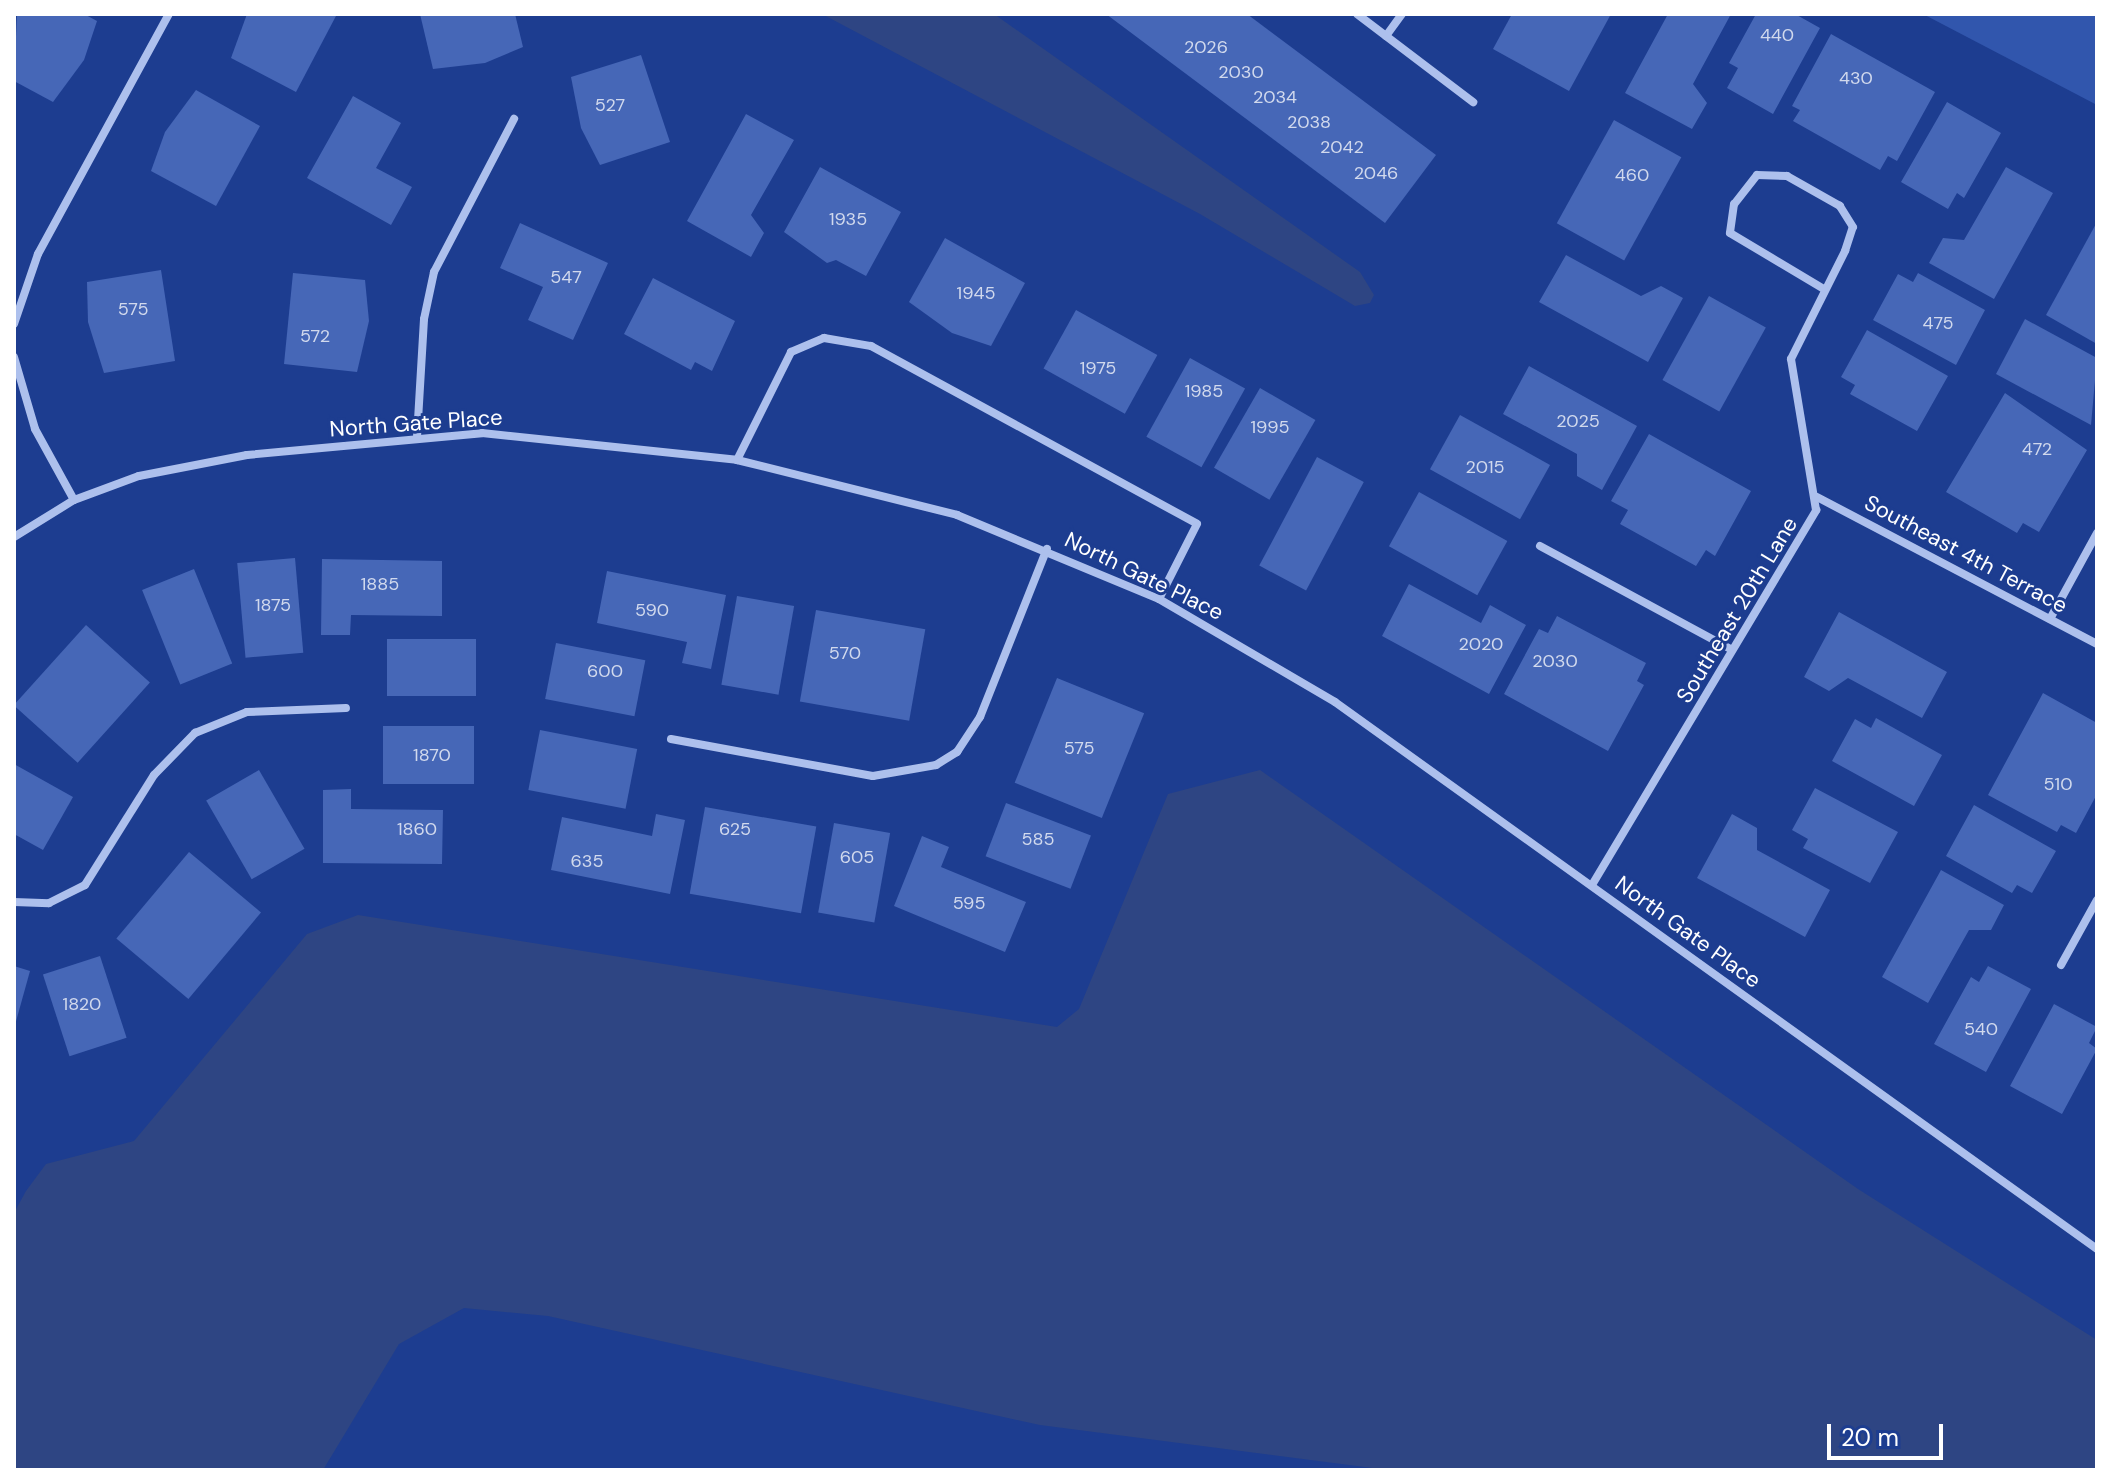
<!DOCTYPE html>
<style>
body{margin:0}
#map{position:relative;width:2111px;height:1484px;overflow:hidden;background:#1d3d90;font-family:"DM Sans",sans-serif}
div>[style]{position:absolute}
.green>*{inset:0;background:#3156ad}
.water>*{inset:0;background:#2e4583}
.building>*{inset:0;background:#4667b7;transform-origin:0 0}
.minor>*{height:8px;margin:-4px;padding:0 4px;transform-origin:4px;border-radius:4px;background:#adc0ed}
span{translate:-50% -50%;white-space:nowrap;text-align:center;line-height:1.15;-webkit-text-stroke:6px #1d3d90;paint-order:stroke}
.number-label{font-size:18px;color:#d1d9ed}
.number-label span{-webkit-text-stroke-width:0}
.street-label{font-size:22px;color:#fff}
.frame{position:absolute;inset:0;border:16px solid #fff;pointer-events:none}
.scale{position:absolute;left:1827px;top:1424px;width:116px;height:36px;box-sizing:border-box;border:4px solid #fff;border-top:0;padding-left:10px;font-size:24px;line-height:28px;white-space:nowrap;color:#fff;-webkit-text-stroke:6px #1d3d90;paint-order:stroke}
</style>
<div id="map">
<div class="green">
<div style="clip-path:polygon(1923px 14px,2097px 14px,2097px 105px)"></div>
</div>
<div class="water">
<div style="clip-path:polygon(822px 14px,994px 14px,1360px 272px,1374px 295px,1370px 303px,1355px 306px,1200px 214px)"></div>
<div style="clip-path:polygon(1260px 770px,1858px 1189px,2097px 1340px,2097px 1470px,1388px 1470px,1040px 1425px,548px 1316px,464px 1308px,399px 1344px,323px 1470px,14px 1470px,14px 1213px,26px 1191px,46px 1164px,134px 1141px,307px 934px,358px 915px,1057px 1027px,1079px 1009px,1168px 794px)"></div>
</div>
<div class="building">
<div style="clip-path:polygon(17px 14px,84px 14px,97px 21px,84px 60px,53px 102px,14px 81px)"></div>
<div style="clip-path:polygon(247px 14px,337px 14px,296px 92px,231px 58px)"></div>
<div style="clip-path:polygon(420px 14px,515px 14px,523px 47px,485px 63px,433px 69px)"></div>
<div style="clip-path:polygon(1106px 14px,1247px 14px,1436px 155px,1385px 223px)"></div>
<div style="clip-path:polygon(1512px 14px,1611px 14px,1569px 91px,1493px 49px)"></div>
<div style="clip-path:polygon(1668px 14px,1731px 14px,1693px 84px,1707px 103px,1692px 129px,1625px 93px)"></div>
<div style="clip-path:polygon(1756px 14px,1795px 14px,1820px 28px,1773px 114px,1727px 88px,1738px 68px,1729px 63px)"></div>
<div style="clip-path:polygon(1831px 34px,1935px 92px,1897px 161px,1888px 156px,1880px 170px,1793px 121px,1800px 110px,1792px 106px)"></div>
<div style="clip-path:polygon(641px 55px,670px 142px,600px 165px,581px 128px,571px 77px)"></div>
<div style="clip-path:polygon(196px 90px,260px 126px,216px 206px,151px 171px,165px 132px)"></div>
<div style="clip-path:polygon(353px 96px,401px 123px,376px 168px,412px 187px,391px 225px,307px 178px)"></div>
<div style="clip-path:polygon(1947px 102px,2001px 133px,1964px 198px,1957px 193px,1948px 209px,1901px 182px)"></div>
<div style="clip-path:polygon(746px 114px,794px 140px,751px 215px,764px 233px,751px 257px,687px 221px)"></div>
<div style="left:1614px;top:120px;width:77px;height:118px;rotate:29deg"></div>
<div style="clip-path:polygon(820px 167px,901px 212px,866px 276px,836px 260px,827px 263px,784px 232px)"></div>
<div style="clip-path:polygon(2006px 167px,2053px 193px,1994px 299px,1929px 263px,1943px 238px,1964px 240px)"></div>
<div style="clip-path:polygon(2097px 222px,2097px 344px,2046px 315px)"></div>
<div style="clip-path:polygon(520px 223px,608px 263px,573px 340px,528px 320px,543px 287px,500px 268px)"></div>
<div style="clip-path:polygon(945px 238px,1025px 283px,991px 346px,952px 333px,909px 302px)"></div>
<div style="clip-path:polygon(1566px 255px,1641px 296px,1661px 286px,1683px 298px,1648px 362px,1539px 302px)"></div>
<div style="clip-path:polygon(161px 270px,175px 361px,104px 373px,88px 322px,87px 282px)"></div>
<div style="clip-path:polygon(293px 273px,365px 280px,369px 321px,357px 372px,284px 364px)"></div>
<div style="clip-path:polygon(1918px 273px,1985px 310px,1956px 365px,1873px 320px,1898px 274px,1913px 282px)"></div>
<div style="clip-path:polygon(653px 278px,735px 321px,712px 371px,695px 362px,691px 370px,624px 334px)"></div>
<div style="left:1709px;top:296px;width:65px;height:96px;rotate:29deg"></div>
<div style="left:1076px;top:310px;width:93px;height:67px;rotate:29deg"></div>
<div style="clip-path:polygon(2025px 319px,2097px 358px,2091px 425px,1996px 374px)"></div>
<div style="clip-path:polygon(1867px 330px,1948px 376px,1917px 431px,1850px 394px,1855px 385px,1841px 377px)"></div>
<div style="left:1190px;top:358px;width:63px;height:90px;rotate:29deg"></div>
<div style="clip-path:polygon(1529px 366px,1637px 426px,1602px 490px,1577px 476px,1577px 454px,1503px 414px)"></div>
<div style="left:1260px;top:388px;width:64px;height:92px;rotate:30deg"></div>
<div style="clip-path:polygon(2005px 393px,2087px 450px,2039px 532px,2023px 523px,2017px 533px,1946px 492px)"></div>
<div style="left:1460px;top:415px;width:103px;height:62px;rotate:29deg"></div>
<div style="clip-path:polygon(1649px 434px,1751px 491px,1715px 556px,1706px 550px,1696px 566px,1620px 524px,1628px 510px,1611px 501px)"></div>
<div style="left:1317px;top:457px;width:53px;height:123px;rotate:28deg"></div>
<div style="left:1419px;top:492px;width:101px;height:62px;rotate:29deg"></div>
<div style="left:295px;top:558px;width:95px;height:58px;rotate:85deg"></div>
<div style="clip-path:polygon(322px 559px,442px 561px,442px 616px,351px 615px,350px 635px,321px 635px)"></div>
<div style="left:194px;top:569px;width:102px;height:56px;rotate:68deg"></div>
<div style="clip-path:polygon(607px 571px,726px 595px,711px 669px,682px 663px,687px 642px,597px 623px)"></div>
<div style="clip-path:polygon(1409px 584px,1481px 623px,1490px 605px,1526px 625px,1489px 694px,1382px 636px)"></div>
<div style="left:737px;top:596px;width:58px;height:90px;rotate:10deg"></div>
<div style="left:816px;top:610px;width:111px;height:93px;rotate:10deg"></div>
<div style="clip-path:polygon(1839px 612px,1947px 672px,1922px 718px,1848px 678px,1829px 691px,1804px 677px)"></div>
<div style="clip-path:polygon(1557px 616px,1646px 663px,1637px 681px,1644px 685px,1608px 751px,1504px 694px,1539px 629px,1548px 633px)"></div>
<div style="left:86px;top:625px;width:86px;height:108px;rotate:42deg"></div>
<div style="left:387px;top:639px;width:89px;height:57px"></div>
<div style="left:556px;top:643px;width:91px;height:57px;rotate:11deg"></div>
<div style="left:1057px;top:678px;width:94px;height:113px;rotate:22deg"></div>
<div style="clip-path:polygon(2043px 693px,2097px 723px,2097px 794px,2076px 833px,2061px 825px,2057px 832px,1988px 795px)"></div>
<div style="clip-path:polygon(1876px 718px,1942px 755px,1914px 806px,1832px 761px,1855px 719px,1871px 728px)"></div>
<div style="left:383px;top:726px;width:91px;height:58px"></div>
<div style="left:540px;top:730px;width:99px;height:61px;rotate:11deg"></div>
<div style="clip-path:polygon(14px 764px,73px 797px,43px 850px,14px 834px)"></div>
<div style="left:259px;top:770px;width:91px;height:61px;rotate:60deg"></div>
<div style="clip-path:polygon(1815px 788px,1898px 832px,1870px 883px,1803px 848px,1808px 839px,1792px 830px)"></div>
<div style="clip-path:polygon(351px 789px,351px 809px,443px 810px,442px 864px,323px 863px,323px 790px)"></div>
<div style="left:1006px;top:803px;width:91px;height:57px;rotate:21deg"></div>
<div style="clip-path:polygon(1974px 805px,2056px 851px,2032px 893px,2017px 885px,2012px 893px,1946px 856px)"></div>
<div style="left:705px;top:807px;width:113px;height:88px;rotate:10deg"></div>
<div style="clip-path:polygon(656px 814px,685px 820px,670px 894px,551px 870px,562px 817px,652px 836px)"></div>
<div style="clip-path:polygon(1732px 814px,1757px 828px,1757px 850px,1830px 890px,1805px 937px,1697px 878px)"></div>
<div style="left:834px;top:823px;width:57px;height:91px;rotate:10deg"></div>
<div style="clip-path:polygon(922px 836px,949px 847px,941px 867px,1026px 902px,1005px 952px,894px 906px)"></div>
<div style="left:189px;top:852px;width:94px;height:113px;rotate:40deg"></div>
<div style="clip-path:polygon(1941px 870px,2004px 905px,1991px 930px,1969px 930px,1928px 1003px,1882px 977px)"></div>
<div style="left:100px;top:956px;width:86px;height:60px;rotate:72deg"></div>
<div style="clip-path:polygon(14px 966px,30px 971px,15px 1025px,14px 1025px)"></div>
<div style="clip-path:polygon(1988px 966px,2031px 989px,1986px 1072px,1934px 1044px,1971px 977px,1979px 982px)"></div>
<div style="clip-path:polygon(2054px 1004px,2097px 1027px,2089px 1043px,2097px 1049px,2062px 1114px,2010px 1086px)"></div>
</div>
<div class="minor">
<div style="left:1357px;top:14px;width:146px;rotate:37.2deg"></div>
<div style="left:1386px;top:36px;width:27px;rotate:-54deg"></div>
<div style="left:14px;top:324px;width:74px;rotate:-71.1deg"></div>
<div style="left:38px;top:254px;width:273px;rotate:-61.4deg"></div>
<div style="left:14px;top:357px;width:75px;rotate:73.7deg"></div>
<div style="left:35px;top:429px;width:81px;rotate:61.2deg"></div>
<div style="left:417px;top:437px;width:118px;rotate:-86.6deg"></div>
<div style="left:424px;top:319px;width:48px;rotate:-78deg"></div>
<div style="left:434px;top:272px;width:173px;rotate:-62.4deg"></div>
<div style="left:737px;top:460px;width:121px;rotate:-63.4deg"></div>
<div style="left:791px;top:352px;width:36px;rotate:-23deg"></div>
<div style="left:824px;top:338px;width:48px;rotate:9.7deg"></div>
<div style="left:871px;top:346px;width:371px;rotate:28.6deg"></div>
<div style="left:1197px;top:524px;width:84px;rotate:116.9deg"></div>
<div style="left:1817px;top:497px;width:316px;rotate:27.7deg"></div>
<div style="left:14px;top:537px;width:70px;rotate:-31.7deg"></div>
<div style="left:74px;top:500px;width:69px;rotate:-20.3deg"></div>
<div style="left:139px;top:476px;width:110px;rotate:-11deg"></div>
<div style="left:247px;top:455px;width:236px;rotate:-5.3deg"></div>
<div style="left:482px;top:433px;width:256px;rotate:6deg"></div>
<div style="left:737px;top:460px;width:227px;rotate:14deg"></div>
<div style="left:957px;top:515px;width:219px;rotate:22.6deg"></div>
<div style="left:1159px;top:599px;width:204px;rotate:30.3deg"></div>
<div style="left:1335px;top:702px;width:938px;rotate:35.67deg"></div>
<div style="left:1540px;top:546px;width:215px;rotate:28.4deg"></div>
<div style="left:2050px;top:619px;width:98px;rotate:-61.3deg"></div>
<div style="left:671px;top:739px;width:205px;rotate:10.4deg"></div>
<div style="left:873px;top:776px;width:64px;rotate:-9.9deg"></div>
<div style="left:936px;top:765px;width:25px;rotate:-32deg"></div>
<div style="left:957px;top:752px;width:42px;rotate:-56.7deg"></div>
<div style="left:980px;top:717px;width:181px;rotate:-68.3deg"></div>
<div style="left:1592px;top:885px;width:437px;rotate:-59.1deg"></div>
<div style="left:1816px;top:510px;width:153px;rotate:-99.4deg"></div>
<div style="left:1791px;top:359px;width:121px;rotate:-63.4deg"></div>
<div style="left:1845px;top:251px;width:25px;rotate:-72deg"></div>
<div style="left:1853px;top:227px;width:25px;rotate:-122deg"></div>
<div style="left:1840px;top:206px;width:61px;rotate:-150.5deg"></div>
<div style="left:1787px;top:176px;width:30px;rotate:-178deg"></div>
<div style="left:1757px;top:175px;width:37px;rotate:128deg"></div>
<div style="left:1734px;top:204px;width:29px;rotate:98deg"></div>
<div style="left:1730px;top:233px;width:109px;rotate:30.8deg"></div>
<div style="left:14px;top:902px;width:35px;rotate:2deg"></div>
<div style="left:49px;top:903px;width:40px;rotate:-26.6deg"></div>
<div style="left:85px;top:885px;width:130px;rotate:-57.9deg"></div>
<div style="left:154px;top:775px;width:59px;rotate:-45.7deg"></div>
<div style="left:195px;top:733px;width:56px;rotate:-22deg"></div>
<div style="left:247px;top:712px;width:99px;rotate:-2.3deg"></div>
<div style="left:2061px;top:965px;width:74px;rotate:-61deg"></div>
</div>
<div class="number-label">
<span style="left:1777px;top:35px">440</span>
<span style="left:1206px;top:47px">2026</span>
<span style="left:1241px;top:72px">2030</span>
<span style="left:1856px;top:78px">430</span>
<span style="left:1275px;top:97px">2034</span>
<span style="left:610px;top:105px">527</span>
<span style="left:1309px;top:122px">2038</span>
<span style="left:1342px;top:147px">2042</span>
<span style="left:1376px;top:173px">2046</span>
<span style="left:1632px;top:175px">460</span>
<span style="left:848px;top:219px">1935</span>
<span style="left:566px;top:277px">547</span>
<span style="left:976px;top:293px">1945</span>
<span style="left:133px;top:309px">575</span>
<span style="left:1938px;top:323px">475</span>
<span style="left:315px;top:336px">572</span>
<span style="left:1098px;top:368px">1975</span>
<span style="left:1204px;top:391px">1985</span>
<span style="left:1578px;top:421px">2025</span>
<span style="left:1270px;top:427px">1995</span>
<span style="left:2037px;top:449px">472</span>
<span style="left:1485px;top:467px">2015</span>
<span style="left:380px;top:584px">1885</span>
<span style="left:273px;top:605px">1875</span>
<span style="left:652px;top:610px">590</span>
<span style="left:1481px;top:644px">2020</span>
<span style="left:845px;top:653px">570</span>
<span style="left:1555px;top:661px">2030</span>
<span style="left:605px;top:671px">600</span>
<span style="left:1079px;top:748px">575</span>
<span style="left:432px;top:755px">1870</span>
<span style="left:2058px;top:784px">510</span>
<span style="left:417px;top:829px">1860</span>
<span style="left:735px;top:829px">625</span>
<span style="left:1038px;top:839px">585</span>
<span style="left:857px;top:857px">605</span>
<span style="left:587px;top:861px">635</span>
<span style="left:969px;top:903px">595</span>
<span style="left:82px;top:1004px">1820</span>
<span style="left:1981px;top:1029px">540</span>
</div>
<div class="street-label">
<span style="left:416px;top:423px;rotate:-4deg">North Gate Place</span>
<span style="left:1966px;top:554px;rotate:28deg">Southeast 4th Terrace</span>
<span style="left:1144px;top:576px;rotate:26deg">North Gate Place</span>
<span style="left:1737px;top:610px;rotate:-59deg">Southeast 20th Lane</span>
<span style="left:1688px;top:932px;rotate:36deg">North Gate Place</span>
</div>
<div class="frame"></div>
<div class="scale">20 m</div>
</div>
